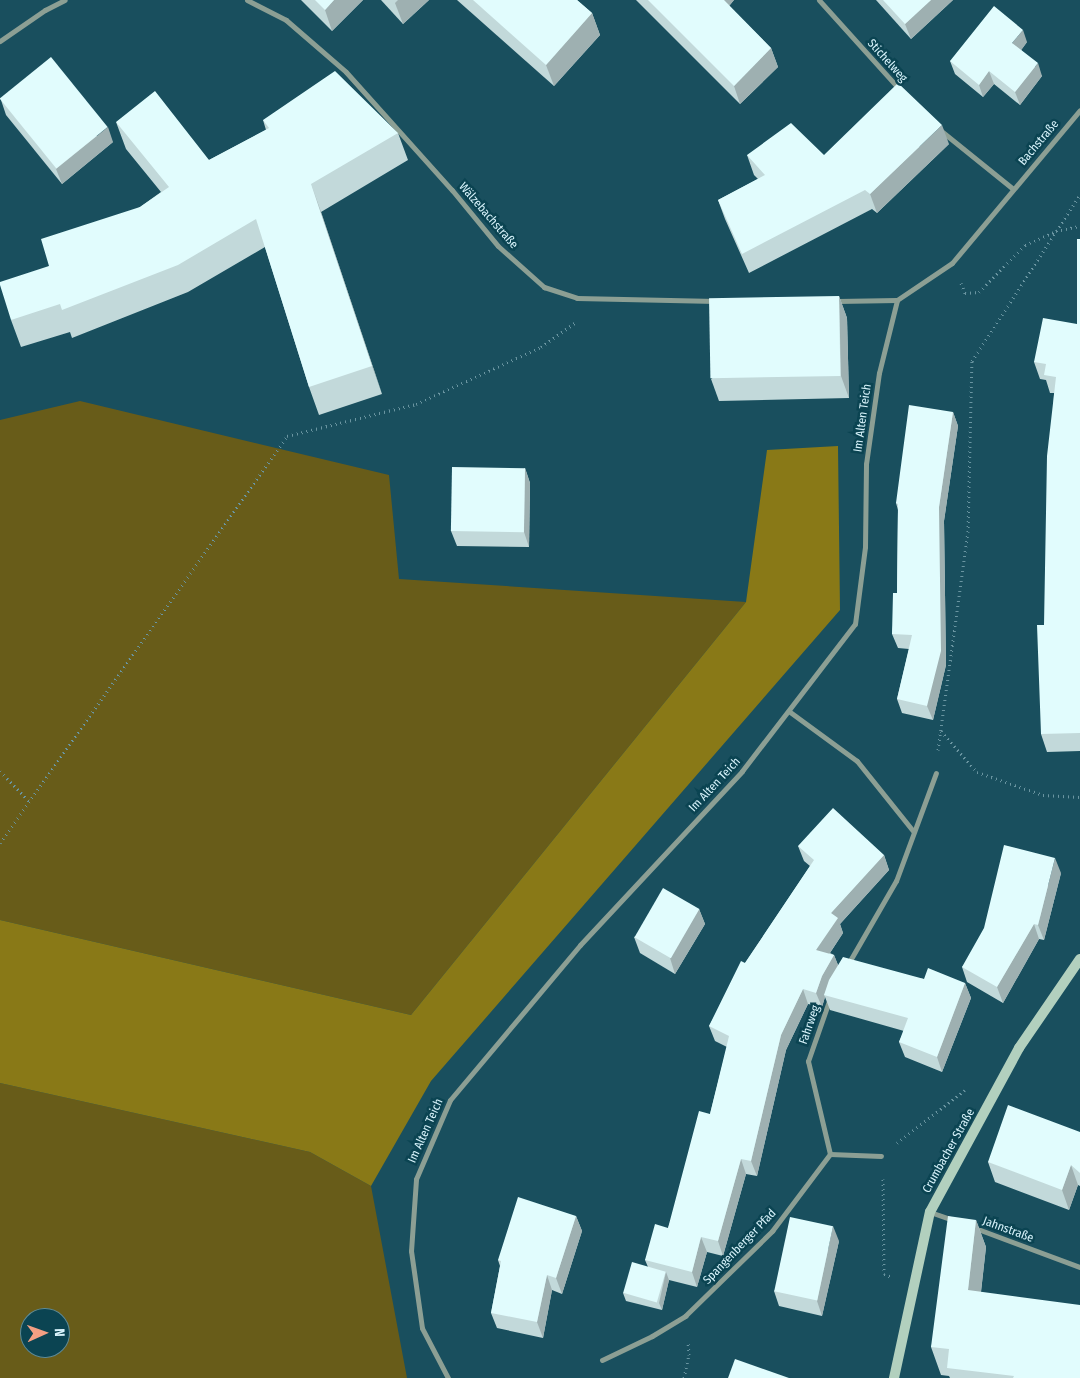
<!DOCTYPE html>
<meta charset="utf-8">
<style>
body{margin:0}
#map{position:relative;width:1080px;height:1378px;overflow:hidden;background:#194f5e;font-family:"Fira Sans Condensed",sans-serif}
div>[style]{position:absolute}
.green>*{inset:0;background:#685c19}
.forest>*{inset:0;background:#897917}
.path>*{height:3px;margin-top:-1.5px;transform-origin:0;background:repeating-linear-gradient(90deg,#6a95a1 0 1px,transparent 0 5px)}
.minor>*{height:5px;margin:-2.5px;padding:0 2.5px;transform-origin:2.5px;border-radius:2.5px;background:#8c9f94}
.secondary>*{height:10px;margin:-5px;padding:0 5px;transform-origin:5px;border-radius:5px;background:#b2d0be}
.wall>*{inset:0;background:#c2d9da}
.shaded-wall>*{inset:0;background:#9eb0b1}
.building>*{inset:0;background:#e1fcfd;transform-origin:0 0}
span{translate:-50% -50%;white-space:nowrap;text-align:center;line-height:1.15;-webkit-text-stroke:5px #0b4452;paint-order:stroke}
.street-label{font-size:12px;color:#d9f4fc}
.north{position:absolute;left:20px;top:1308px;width:50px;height:50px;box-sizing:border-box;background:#0b4452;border:1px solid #5d8a96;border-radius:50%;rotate:88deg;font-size:14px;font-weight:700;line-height:20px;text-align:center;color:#d9f4fc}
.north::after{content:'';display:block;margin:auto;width:18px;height:22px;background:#f39f83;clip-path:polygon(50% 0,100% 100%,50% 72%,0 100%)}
</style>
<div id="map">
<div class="green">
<div style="clip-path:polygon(80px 401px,389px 475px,399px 579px,746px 602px,411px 1015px,0 920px,0 420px)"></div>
<div style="clip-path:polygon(evenodd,0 1083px,310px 1152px,371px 1186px,407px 1378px,0 1378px,0 1083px,30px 1318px,60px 1318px,60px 1348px,30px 1348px,30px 1318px)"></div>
</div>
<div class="forest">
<div style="clip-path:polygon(838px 446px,840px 610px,431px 1081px,371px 1186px,310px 1152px,0 1083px,0 920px,411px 1015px,746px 602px,767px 450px)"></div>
</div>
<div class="path">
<div style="left:961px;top:283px;width:11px;rotate:68deg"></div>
<div style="left:965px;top:293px;width:14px;rotate:-4deg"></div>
<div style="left:979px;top:292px;width:66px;rotate:-45.6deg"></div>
<div style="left:1025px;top:245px;width:34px;rotate:-24deg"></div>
<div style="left:1056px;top:231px;width:25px;rotate:-12deg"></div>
<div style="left:941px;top:731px;width:55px;rotate:48.7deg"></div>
<div style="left:977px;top:772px;width:70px;rotate:19.2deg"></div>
<div style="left:1043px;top:795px;width:37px;rotate:3deg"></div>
<div style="left:938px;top:750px;width:220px;rotate:-82.2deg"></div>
<div style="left:968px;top:532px;width:171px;rotate:-88.7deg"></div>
<div style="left:972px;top:361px;width:198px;rotate:-57deg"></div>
<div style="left:0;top:771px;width:43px;rotate:45.9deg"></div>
<div style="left:0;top:843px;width:498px;rotate:-54.8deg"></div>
<div style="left:287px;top:436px;width:133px;rotate:-13.9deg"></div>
<div style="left:416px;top:404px;width:137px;rotate:-24.5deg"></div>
<div style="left:541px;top:347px;width:43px;rotate:-35.5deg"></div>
<div style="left:897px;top:1143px;width:86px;rotate:-37.9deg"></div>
<div style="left:883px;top:1179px;width:95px;rotate:89.4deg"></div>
<div style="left:884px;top:1274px;width:9px;rotate:21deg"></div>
<div style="left:684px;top:1378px;width:24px;rotate:-78deg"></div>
<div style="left:689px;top:1355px;width:14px;rotate:-94deg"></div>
</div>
<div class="minor">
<div style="left:247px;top:0;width:44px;rotate:27.1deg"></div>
<div style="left:286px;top:20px;width:79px;rotate:40.9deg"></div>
<div style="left:346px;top:72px;width:159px;rotate:48.1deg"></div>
<div style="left:452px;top:190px;width:72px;rotate:50.6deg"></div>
<div style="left:498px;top:246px;width:62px;rotate:41.7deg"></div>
<div style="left:544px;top:287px;width:35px;rotate:18deg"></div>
<div style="left:577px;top:298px;width:139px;rotate:1.2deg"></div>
<div style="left:819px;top:0;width:120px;rotate:48deg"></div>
<div style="left:0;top:41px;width:55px;rotate:-34.6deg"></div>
<div style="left:45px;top:10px;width:22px;rotate:-27deg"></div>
<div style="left:940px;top:130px;width:94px;rotate:38.9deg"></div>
<div style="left:837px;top:301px;width:60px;rotate:-1deg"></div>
<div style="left:790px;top:712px;width:83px;rotate:36.2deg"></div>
<div style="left:857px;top:761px;width:90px;rotate:51.3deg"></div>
<div style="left:848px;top:964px;width:96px;rotate:-60deg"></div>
<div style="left:896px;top:881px;width:115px;rotate:-69.7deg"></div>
<div style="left:830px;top:998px;width:67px;rotate:109.2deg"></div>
<div style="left:808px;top:1061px;width:96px;rotate:76.7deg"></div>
<div style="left:830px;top:1154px;width:51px;rotate:2.2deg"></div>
<div style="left:930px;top:1212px;width:24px;rotate:19deg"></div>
<div style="left:975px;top:1228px;width:112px;rotate:20.4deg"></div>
<div style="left:602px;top:1360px;width:55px;rotate:-25.6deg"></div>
<div style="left:652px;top:1336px;width:39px;rotate:-31deg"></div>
<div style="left:685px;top:1316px;width:122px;rotate:-44.3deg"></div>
<div style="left:772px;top:1231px;width:96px;rotate:-53deg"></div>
<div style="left:448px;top:1378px;width:56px;rotate:-117.5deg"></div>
<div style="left:422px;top:1328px;width:78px;rotate:-98.1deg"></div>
<div style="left:411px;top:1251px;width:72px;rotate:-86deg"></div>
<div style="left:416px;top:1179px;width:86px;rotate:-66.7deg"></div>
<div style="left:450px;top:1100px;width:202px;rotate:-50deg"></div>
<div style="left:580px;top:945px;width:238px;rotate:-47deg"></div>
<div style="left:742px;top:771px;width:185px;rotate:-52.5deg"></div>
<div style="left:855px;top:624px;width:78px;rotate:-82.6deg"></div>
<div style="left:865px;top:547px;width:83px;rotate:-89.3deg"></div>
<div style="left:866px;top:464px;width:92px;rotate:-81.9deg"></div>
<div style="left:879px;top:373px;width:75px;rotate:-76.1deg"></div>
<div style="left:897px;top:300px;width:66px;rotate:-33.9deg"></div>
<div style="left:952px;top:263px;width:199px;rotate:-50.1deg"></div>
</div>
<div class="secondary">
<div style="left:894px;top:1378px;width:170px;rotate:-77.8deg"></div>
<div style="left:930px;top:1212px;width:187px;rotate:-61.5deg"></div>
<div style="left:1019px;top:1048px;width:108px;rotate:-55.6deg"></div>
</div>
<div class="wall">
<div style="clip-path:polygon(301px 0,363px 0,332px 31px)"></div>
<div style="clip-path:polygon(381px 0,429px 0,403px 24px)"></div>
<div style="clip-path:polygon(457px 0,577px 0,592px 13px,600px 35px,554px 86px)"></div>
<div style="clip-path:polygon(636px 0,734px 0,729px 6px,771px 48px,778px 67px,740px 104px)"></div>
<div style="clip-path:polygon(876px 0,953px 0,911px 39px)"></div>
<div style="clip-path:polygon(1027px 42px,1021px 50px,1042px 76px,1020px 105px,994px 84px,983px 97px,955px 74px,950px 61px)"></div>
<div style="clip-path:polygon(1px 100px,113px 142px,62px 184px,6px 115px)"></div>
<div style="clip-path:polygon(263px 120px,398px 133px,408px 160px,321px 212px,382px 394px,319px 415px,309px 387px,265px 247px,188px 292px,72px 338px,70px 332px,21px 347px,11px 320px,49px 266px,140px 207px,161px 192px,126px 149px,116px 122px,209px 160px,266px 130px)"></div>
<div style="clip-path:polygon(949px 144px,877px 213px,872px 209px,749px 273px,725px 219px,718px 200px,758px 179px,754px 175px,747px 155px,824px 155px)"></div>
<div style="clip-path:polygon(1080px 239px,1080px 751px,1047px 752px,1041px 734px,1054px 393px,1050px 393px,1046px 380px,1040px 379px,1034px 362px,1077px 324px)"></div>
<div style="clip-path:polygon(839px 296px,847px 318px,849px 398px,719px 401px,711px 379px)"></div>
<div style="clip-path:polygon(953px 412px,958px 426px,944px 521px,946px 665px,933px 720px,902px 713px,897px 699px,909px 649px,898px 648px,892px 634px,897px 593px,898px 510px,896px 503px)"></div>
<div style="clip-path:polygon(525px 468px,530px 483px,529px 547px,457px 546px,451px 531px)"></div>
<div style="clip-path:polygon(798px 846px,884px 855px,889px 870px,840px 924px,843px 933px,830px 953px,834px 955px,838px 965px,924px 979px,965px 983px,971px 998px,942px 1072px,905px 1057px,899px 1042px,904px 1031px,830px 1010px,825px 997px,822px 1007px,808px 1004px,786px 1050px,757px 1176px,746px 1174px,723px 1256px,707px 1252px,697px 1287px,669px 1280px,662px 1310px,626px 1301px,623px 1293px,648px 1267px,645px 1260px,668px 1228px,710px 1114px,727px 1047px,715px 1041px,709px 1026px,745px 963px,810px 866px,804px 861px)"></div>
<div style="clip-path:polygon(1061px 873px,1044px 940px,1039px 939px,1003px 1003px,967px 982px,962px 967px)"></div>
<div style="clip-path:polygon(699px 909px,705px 924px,675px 974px,640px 953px,634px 937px)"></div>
<div style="clip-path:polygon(1080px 1132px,1080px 1186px,1078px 1185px,1069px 1210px,995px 1182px,988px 1162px)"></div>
<div style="clip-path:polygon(576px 1216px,582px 1231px,562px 1294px,552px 1290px,543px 1338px,497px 1328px,491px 1313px,500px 1266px,498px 1260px)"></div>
<div style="clip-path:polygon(976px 1220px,986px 1247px,981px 1292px,1080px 1378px,950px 1378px,949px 1376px,941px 1375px,931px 1347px)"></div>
<div style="clip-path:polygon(839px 1241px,822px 1316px,779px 1306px,774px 1291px)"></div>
</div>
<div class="shaded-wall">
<div style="clip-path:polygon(334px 0,363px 0,332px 31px,325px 10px)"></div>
<div style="clip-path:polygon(398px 0,429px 0,403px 24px,395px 3px)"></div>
<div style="clip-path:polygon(720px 0,734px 0,724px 12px)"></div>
<div style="clip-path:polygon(931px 0,953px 0,911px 39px,905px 24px)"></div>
<div style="clip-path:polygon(592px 13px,600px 35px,554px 86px,546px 65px)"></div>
<div style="clip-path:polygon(1023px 30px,1027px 42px,1017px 56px,1012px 43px)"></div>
<div style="clip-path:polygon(771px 48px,778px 67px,740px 104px,734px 86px)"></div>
<div style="clip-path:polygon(1038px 63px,1042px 76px,1020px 105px,1015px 92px)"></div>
<div style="clip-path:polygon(989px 71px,994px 84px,983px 97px,979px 85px)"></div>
<div style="clip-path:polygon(942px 125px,949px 144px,877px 213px,870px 194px)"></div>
<div style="clip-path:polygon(108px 127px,113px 142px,62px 184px,56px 169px)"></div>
<div style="clip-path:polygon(311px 184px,321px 212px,382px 394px,372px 366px)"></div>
<div style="clip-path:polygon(839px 296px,847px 318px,849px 398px,841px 376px)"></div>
<div style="clip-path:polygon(953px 412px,958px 426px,944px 521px,946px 665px,933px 720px,927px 706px,939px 507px)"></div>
<div style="clip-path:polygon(525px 468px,530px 483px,529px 547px,524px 532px)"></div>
<div style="clip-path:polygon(884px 855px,889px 870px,840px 924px,843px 933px,822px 965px,816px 950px,831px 913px)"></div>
<div style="clip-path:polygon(1055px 858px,1061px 873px,1044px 940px,1038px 925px)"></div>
<div style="clip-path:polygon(699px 909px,705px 924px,675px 974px,670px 958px)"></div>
<div style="clip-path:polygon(1034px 924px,1039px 939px,1003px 1003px,997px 987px)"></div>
<div style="clip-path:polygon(834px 955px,840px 970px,824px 995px,825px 997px,822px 1007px,816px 993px,822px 976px)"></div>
<div style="clip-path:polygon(965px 983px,971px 998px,942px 1072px,937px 1057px)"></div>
<div style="clip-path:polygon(803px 989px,808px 1004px,786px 1050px,757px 1176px,751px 1161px,781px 1035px)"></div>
<div style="clip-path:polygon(741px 1159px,746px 1174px,723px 1256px,718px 1241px)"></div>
<div style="clip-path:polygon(1071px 1165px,1078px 1185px,1069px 1210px,1062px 1190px)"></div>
<div style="clip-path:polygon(576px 1216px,582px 1231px,562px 1294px,556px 1278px)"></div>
<div style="clip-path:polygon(976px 1220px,986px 1247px,978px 1318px,968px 1290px)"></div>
<div style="clip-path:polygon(833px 1226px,839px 1241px,822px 1316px,817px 1301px)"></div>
<div style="clip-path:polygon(701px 1237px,707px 1252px,697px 1287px,692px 1272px)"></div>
<div style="clip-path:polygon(666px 1272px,669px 1280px,662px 1310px,659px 1303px)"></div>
<div style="clip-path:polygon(547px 1275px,552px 1290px,543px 1338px,537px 1322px)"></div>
</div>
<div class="building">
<div style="clip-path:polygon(315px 0,334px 0,325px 10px)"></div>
<div style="clip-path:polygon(473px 0,577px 0,592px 13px,546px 65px)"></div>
<div style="clip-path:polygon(648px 0,724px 0,771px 48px,734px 86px)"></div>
<div style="clip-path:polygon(883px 0,931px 0,905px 24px)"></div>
<div style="clip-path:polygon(994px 6px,1023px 30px,1012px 43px,1038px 63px,1015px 92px,989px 71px,979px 85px,950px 61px)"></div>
<div style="left:51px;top:57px;width:90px;height:66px;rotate:51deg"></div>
<div style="clip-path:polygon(335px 71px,398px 133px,311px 184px,372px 366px,309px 387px,256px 219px,178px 265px,62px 310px,60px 304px,11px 320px,0 285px,0 282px,49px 266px,41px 239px,140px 207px,169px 187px,116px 122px,155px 91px,209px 160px,269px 128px,263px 120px)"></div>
<div style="clip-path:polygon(898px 83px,942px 125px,870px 194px,865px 190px,742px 254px,718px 200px,765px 175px,747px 155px,791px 123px,824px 155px)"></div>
<div style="clip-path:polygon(1077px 239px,1080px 239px,1080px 733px,1041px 734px,1037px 625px,1044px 625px,1047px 456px,1056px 377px,1044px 375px,1046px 364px,1034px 362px,1043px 318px,1077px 324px)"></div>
<div style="left:839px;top:296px;width:80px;height:130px;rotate:89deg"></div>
<div style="clip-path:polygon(909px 405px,953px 412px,939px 507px,941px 651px,927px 706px,897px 699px,912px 635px,892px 634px,893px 593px,897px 593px,898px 504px,896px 503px)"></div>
<div style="left:452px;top:467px;width:73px;height:64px;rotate:1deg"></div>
<div style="clip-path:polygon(833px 808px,884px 855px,831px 913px,838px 918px,816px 950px,834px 955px,822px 976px,816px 993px,803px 989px,781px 1035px,751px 1161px,741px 1159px,718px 1241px,701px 1237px,692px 1272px,645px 1260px,655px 1224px,668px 1228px,699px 1111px,710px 1114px,729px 1036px,709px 1026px,741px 961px,745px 963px,814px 860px,798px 846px)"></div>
<div style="clip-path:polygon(1004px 845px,1055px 858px,1038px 925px,1034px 924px,997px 987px,962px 967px,984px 928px)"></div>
<div style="left:663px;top:888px;width:42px;height:57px;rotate:30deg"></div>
<div style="clip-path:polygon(843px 957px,924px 979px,928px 968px,965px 983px,937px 1057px,899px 1042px,908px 1018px,824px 995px,829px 980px)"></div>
<div style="clip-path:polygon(1008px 1105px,1080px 1132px,1080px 1173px,1071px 1165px,1062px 1190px,988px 1162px)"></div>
<div style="clip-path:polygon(518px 1197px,576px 1216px,556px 1278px,547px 1275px,537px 1322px,491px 1313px,501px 1261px,498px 1260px)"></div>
<div style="clip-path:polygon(948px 1216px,976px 1220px,968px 1290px,1080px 1305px,1080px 1378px,1013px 1378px,1014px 1376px,947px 1368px,949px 1349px,931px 1347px)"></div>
<div style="left:790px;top:1217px;width:44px;height:76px;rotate:12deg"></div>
<div style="left:632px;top:1262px;width:35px;height:32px;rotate:16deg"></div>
<div style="clip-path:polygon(735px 1359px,789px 1378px,728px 1378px)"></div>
</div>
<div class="street-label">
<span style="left:887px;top:61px;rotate:48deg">Stichelweg</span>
<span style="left:1039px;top:143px;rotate:-50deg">Bachstraße</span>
<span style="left:488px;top:216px;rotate:49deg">Wälzebachstraße</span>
<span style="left:863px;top:418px;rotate:-82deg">Im Alten Teich</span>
<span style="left:715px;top:785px;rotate:-47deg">Im Alten Teich</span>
<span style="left:810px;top:1025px;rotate:-71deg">Fahrweg</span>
<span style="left:426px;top:1131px;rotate:-66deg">Im Alten Teich</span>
<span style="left:949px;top:1151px;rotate:-61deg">Crumbacher Straße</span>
<span style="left:1008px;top:1230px;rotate:20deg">Jahnstraße</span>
<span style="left:740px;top:1247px;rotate:-46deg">Spangenberger Pfad</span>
</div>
<div class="north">N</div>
</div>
